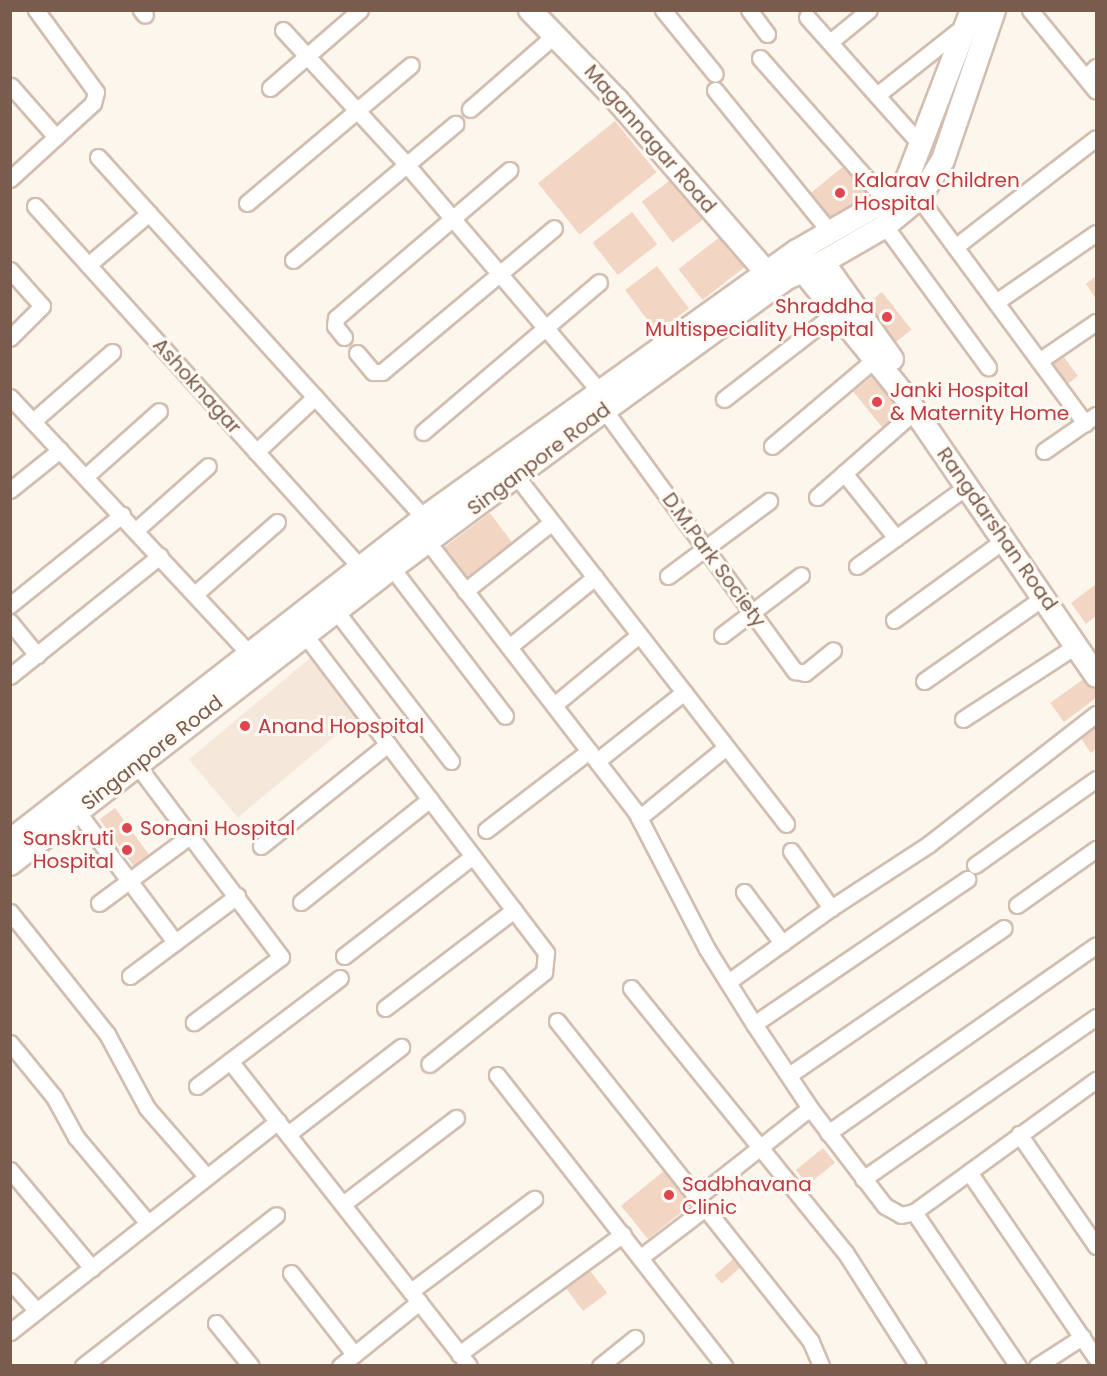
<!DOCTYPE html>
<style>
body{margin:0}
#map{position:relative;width:1107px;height:1376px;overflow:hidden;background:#fdf6ec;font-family:Poppins,sans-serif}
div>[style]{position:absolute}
.residential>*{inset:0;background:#f5e8da;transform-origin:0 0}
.building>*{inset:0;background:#f3d5c3;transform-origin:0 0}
.roads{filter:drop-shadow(2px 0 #d1beb0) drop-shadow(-2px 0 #d1beb0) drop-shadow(0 2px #d1beb0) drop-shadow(0 -2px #d1beb0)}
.street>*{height:15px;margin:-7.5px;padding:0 7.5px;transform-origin:7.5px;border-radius:7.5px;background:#fff}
.secondary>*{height:22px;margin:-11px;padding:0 11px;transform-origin:11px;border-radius:11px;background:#fff}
.dots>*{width:16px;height:16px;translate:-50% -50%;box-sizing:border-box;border:3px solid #fffaf3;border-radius:50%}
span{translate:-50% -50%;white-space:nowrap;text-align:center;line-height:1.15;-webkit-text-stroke:6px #fffaf3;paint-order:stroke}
.street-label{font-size:20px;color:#7a5c4d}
.health-label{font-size:20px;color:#be3a42}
.left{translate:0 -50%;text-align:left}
.right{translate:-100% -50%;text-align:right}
.frame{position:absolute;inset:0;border:12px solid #7a5c4d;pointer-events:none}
</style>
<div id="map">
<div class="residential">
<div style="left:310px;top:658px;width:76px;height:158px;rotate:50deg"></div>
</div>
<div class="building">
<div style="left:615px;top:121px;width:66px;height:99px;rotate:51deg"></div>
<div style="left:844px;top:166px;width:35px;height:43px;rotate:51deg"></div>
<div style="left:672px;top:179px;width:51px;height:38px;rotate:53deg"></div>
<div style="left:632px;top:212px;width:41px;height:50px;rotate:52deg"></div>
<div style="left:721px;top:236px;width:39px;height:54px;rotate:52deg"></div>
<div style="left:657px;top:266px;width:53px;height:40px;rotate:53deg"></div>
<div style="clip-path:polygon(1096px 276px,1096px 299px,1086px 284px)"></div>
<div style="left:882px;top:292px;width:48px;height:28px;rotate:52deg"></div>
<div style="left:1060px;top:352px;width:30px;height:19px;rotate:53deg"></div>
<div style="left:875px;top:374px;width:53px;height:28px;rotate:51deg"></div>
<div style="left:490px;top:513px;width:38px;height:60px;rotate:53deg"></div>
<div style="clip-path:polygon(1096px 584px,1096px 616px,1086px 624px,1071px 603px)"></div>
<div style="clip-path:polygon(1088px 676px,1096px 688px,1096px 698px,1064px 722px,1050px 703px)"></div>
<div style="clip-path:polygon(1096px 721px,1096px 749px,1091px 753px,1078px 734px)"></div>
<div style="left:115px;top:808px;width:62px;height:19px;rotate:54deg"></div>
<div style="left:823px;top:1148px;width:19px;height:35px;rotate:51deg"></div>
<div style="left:670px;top:1166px;width:43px;height:63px;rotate:51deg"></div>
<div style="left:738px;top:1255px;width:11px;height:31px;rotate:49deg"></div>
<div style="left:586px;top:1265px;width:35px;height:30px;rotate:53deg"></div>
</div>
<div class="roads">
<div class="street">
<div style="left:141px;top:10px;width:6px;rotate:51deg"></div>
<div style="left:663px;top:10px;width:82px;rotate:50.9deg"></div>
<div style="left:749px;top:10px;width:30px;rotate:53deg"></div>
<div style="left:1030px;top:10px;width:104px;rotate:50.8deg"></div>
<div style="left:807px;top:17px;width:170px;rotate:48.3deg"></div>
<div style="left:283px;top:30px;width:183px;rotate:47.4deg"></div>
<div style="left:407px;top:165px;width:298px;rotate:49.6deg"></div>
<div style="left:830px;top:42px;width:50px;rotate:-39.4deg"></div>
<div style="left:760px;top:58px;width:191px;rotate:48.6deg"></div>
<div style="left:1086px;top:77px;width:14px;rotate:-45deg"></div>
<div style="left:11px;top:86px;width:68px;rotate:48.6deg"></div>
<div style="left:270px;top:88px;width:119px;rotate:-40.9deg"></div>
<div style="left:715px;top:90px;width:183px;rotate:51deg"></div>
<div style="left:877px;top:95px;width:111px;rotate:-38.4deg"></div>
<div style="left:470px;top:109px;width:114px;rotate:-41.1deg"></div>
<div style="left:98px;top:157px;width:495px;rotate:47.9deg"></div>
<div style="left:10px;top:179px;width:113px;rotate:-42.5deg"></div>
<div style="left:93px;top:103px;width:11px;rotate:-75deg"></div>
<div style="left:96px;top:92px;width:102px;rotate:-126.2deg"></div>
<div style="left:919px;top:198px;width:280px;rotate:53.6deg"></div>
<div style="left:247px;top:203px;width:214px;rotate:-40.1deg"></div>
<div style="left:35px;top:206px;width:484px;rotate:48deg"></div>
<div style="left:885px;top:226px;width:175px;rotate:53.9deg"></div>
<div style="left:955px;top:247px;width:178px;rotate:-37.7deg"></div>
<div style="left:293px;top:260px;width:212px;rotate:-40deg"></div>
<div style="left:88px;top:265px;width:80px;rotate:-40.4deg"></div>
<div style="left:10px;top:270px;width:48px;rotate:48.4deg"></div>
<div style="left:42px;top:306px;width:45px;rotate:135deg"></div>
<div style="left:996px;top:302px;width:121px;rotate:-34.6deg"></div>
<div style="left:344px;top:337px;width:14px;rotate:-129deg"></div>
<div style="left:335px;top:326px;width:8px;rotate:-83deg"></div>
<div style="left:336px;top:318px;width:228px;rotate:-40.5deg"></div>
<div style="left:357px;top:353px;width:25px;rotate:50deg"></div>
<div style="left:373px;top:372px;width:9px"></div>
<div style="left:382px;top:372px;width:224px;rotate:-39.9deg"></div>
<div style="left:1039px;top:361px;width:69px;rotate:-34.4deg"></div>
<div style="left:10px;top:397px;width:361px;rotate:47deg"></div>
<div style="left:724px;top:399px;width:142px;rotate:-37.8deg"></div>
<div style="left:600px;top:404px;width:331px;rotate:53.9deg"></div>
<div style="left:795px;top:671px;width:10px;rotate:11deg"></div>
<div style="left:805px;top:673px;width:36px;rotate:-39deg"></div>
<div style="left:33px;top:421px;width:105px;rotate:-41.1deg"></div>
<div style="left:423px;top:432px;width:231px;rotate:-40.4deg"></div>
<div style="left:772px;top:446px;width:135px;rotate:-40.2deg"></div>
<div style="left:1044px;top:451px;width:63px;rotate:-34.7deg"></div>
<div style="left:256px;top:452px;width:81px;rotate:-43deg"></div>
<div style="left:844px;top:473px;width:83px;rotate:51.3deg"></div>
<div style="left:85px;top:477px;width:99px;rotate:-41.7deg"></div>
<div style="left:517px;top:477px;width:439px;rotate:52.2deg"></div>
<div style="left:10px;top:490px;width:64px;rotate:-38.7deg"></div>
<div style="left:817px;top:497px;width:130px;rotate:-41.3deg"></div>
<div style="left:136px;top:530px;width:96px;rotate:-41.6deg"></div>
<div style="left:428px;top:542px;width:341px;rotate:52.4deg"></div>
<div style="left:636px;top:812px;width:154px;rotate:62.6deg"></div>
<div style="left:707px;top:949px;width:89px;rotate:57.9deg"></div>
<div style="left:754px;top:1024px;width:101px;rotate:56.3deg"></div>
<div style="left:810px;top:1108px;width:123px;rotate:52.6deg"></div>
<div style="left:885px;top:1206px;width:18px;rotate:29deg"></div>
<div style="left:901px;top:1215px;width:13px;rotate:-13deg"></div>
<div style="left:914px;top:1212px;width:225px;rotate:-36deg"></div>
<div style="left:857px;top:566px;width:136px;rotate:-36deg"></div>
<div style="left:392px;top:568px;width:186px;rotate:52.6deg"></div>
<div style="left:668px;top:576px;width:126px;rotate:-36.6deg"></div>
<div style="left:465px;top:591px;width:111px;rotate:-38.4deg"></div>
<div style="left:195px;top:594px;width:109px;rotate:-41.3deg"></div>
<div style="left:10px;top:605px;width:144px;rotate:-38.8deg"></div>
<div style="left:336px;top:611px;width:189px;rotate:52.5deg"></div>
<div style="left:894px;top:620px;width:136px;rotate:-36deg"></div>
<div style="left:10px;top:622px;width:43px;rotate:50.7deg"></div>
<div style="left:305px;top:635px;width:399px;rotate:52.8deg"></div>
<div style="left:546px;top:953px;width:19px;rotate:96deg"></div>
<div style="left:544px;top:972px;width:147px;rotate:141.3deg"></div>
<div style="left:722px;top:635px;width:99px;rotate:-37.2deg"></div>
<div style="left:509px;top:647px;width:111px;rotate:-39.1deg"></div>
<div style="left:10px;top:676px;width:192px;rotate:-38.7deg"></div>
<div style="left:924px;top:681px;width:146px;rotate:-35deg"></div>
<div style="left:554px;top:705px;width:110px;rotate:-39.5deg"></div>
<div style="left:963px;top:719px;width:136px;rotate:-33deg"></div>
<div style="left:597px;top:761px;width:111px;rotate:-38.4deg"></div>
<div style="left:137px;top:765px;width:240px;rotate:53.1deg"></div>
<div style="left:281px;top:957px;width:109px;rotate:143.2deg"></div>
<div style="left:77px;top:811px;width:164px;rotate:53.2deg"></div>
<div style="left:639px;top:818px;width:112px;rotate:-39.2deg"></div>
<div style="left:486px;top:830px;width:130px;rotate:-37.5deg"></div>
<div style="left:261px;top:846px;width:163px;rotate:-38.8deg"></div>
<div style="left:791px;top:851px;width:70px;rotate:54.9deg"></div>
<div style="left:975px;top:865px;width:148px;rotate:-35.4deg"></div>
<div style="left:744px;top:892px;width:64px;rotate:53.3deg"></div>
<div style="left:301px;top:902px;width:165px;rotate:-38.6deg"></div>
<div style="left:99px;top:903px;width:114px;rotate:-36.5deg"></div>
<div style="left:1017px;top:905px;width:97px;rotate:-35.3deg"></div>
<div style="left:10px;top:912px;width:156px;rotate:51.5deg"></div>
<div style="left:107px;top:1034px;width:84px;rotate:61.6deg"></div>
<div style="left:147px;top:1108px;width:91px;rotate:49deg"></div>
<div style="left:344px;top:956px;width:163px;rotate:-37.8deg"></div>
<div style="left:130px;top:976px;width:134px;rotate:-36.8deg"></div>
<div style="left:728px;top:982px;width:127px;rotate:-35.7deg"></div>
<div style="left:831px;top:908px;width:117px;rotate:-33.1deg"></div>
<div style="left:929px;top:844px;width:212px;rotate:-37.9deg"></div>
<div style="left:631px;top:988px;width:340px;rotate:51deg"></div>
<div style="left:845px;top:1252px;width:135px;rotate:57.4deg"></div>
<div style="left:385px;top:1008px;width:162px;rotate:-37.2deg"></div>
<div style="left:557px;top:1021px;width:409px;rotate:51.6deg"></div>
<div style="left:811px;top:1342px;width:26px;rotate:67deg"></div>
<div style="left:754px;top:1024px;width:258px;rotate:-34.2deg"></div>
<div style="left:10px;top:1043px;width:70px;rotate:50.8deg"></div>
<div style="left:54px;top:1097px;width:46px;rotate:61.2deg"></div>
<div style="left:76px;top:1137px;width:112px;rotate:50.1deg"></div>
<div style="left:230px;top:1061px;width:387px;rotate:51.9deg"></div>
<div style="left:497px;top:1075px;width:369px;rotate:52deg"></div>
<div style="left:789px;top:1075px;width:260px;rotate:-34.4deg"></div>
<div style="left:197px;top:1086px;width:179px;rotate:-37.1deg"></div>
<div style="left:828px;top:1133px;width:327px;rotate:-35deg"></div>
<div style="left:288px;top:1134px;width:143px;rotate:-37.6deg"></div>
<div style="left:1019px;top:1134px;width:136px;rotate:55.5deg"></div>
<div style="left:10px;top:1170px;width:128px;rotate:50.1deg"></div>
<div style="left:969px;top:1172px;width:225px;rotate:55.7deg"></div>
<div style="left:863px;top:1179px;width:284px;rotate:-34.8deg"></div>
<div style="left:696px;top:1198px;width:145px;rotate:-38.3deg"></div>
<div style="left:343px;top:1204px;width:142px;rotate:-37.3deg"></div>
<div style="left:914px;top:1212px;width:186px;rotate:56deg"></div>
<div style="left:641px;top:1257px;width:81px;rotate:-37.4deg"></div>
<div style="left:291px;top:1273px;width:103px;rotate:52.1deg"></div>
<div style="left:10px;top:1281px;width:40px;rotate:48deg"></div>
<div style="left:411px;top:1291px;width:154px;rotate:-36.8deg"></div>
<div style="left:216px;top:1323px;width:55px;rotate:50.9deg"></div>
<div style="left:10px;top:1332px;width:341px;rotate:-38.2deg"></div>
<div style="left:459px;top:1354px;width:203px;rotate:-36.2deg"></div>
<div style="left:83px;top:1366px;width:245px;rotate:-38deg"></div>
<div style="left:340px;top:1366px;width:102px;rotate:-39deg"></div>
<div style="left:600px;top:1366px;width:45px;rotate:-38.7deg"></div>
<div style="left:1037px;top:1366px;width:54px;rotate:-32.8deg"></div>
</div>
<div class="secondary">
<div style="left:530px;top:10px;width:125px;rotate:46deg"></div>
<div style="left:617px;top:100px;width:228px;rotate:49.1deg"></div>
<div style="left:823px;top:262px;width:119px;rotate:54.6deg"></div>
<div style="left:804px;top:272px;width:159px;rotate:50.9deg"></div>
<div style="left:904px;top:395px;width:340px;rotate:55.6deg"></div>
<div style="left:10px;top:841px;width:525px;rotate:-37.96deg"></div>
<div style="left:424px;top:518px;width:459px;rotate:-35.6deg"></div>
<div style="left:797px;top:251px;width:108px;rotate:-29.9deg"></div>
<div style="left:891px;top:197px;width:21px;rotate:-45deg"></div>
<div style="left:906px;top:182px;width:184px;rotate:-69deg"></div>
<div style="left:10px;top:864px;width:483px;rotate:-37.8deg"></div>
<div style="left:392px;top:568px;width:265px;rotate:-36.6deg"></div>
<div style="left:605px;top:410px;width:225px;rotate:-36deg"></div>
<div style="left:787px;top:278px;width:39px;rotate:-24deg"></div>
<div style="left:823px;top:262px;width:72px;rotate:-30.1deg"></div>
<div style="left:885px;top:226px;width:44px;rotate:-39.5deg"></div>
<div style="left:919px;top:198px;width:45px;rotate:-57.7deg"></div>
<div style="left:943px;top:160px;width:158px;rotate:-71.2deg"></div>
</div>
</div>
<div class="dots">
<div style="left:840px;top:193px;background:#e0444e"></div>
<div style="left:887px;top:317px;background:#e0444e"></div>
<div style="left:877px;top:402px;background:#e0444e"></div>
<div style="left:245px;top:726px;background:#e0444e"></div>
<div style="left:127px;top:828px;background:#e0444e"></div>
<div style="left:127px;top:850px;background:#e0444e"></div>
<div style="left:669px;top:1195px;background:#e0444e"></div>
</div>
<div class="street-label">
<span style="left:650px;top:139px;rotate:49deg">Magannagar Road</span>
<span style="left:197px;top:386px;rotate:48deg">Ashoknagar</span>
<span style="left:539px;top:459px;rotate:-37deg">Singanpore Road</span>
<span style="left:997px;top:529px;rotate:55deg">Rangdarshan Road</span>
<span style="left:714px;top:560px;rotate:54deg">D.M.Park Society</span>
<span style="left:152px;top:753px;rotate:-38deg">Singanpore Road</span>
</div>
<div class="health-label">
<span class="left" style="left:854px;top:192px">Kalarav Children<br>Hospital</span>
<span class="right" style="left:874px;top:318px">Shraddha<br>Multispeciality Hospital</span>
<span class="left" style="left:890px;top:402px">Janki Hospital<br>&amp; Maternity Home</span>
<span class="left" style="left:258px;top:726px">Anand Hopspital</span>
<span class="left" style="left:140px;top:828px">Sonani Hospital</span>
<span class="right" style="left:114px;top:850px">Sanskruti<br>Hospital</span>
<span class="left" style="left:682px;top:1196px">Sadbhavana<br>Clinic</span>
</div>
<div class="frame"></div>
</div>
